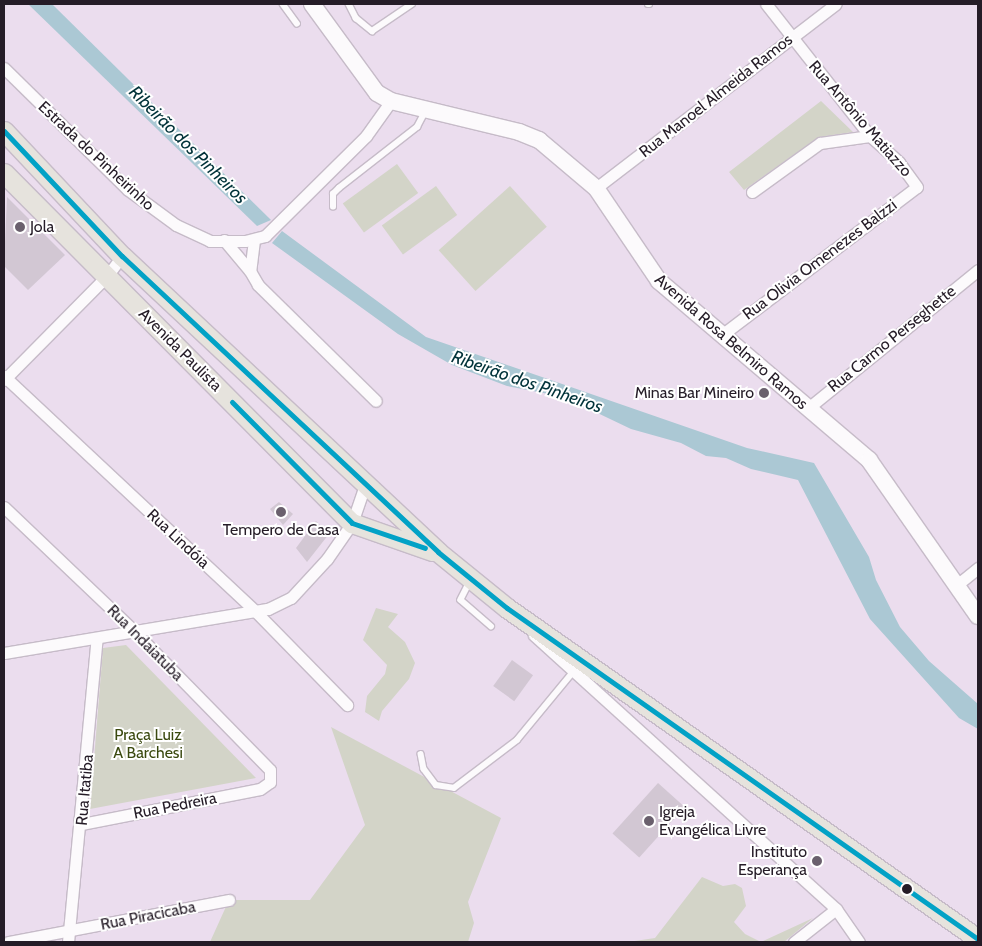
<!DOCTYPE html>
<meta charset="utf-8">
<style>
body{margin:0}
#map{position:relative;width:982px;height:946px;overflow:hidden;background:#ebddee;font-family:Cabin,sans-serif}
div>[style]{position:absolute}
.green>*{inset:0;background:#d3d4c8;transform-origin:0 0}
.water>*{inset:0;background:#abc8d4}
.building>*{inset:0;background:#d2c7d3;transform-origin:0 0}
.roads{filter:drop-shadow(1px 0 #c6bbc8) drop-shadow(-1px 0 #c6bbc8) drop-shadow(0 1px #c6bbc8) drop-shadow(0 -1px #c6bbc8)}
.lane>*{height:5.5px;margin:-2.75px;padding:0 2.75px;transform-origin:2.75px;border-radius:2.75px;background:#fcfafc}
.street>*{height:11px;margin:-5.5px;padding:0 5.5px;transform-origin:5.5px;border-radius:5.5px;background:#fcfafc}
.secondary>*{height:16px;margin:-8px;padding:0 8px;transform-origin:8px;border-radius:8px;background:#fcfafc}
.primary>*{height:19px;margin:-9.5px;padding:0 9.5px;transform-origin:9.5px;border-radius:9.5px;background:#e6e3dd}
.bus-1>*{height:5px;margin:-2.5px;padding:0 2.5px;transform-origin:2.5px;border-radius:2.5px;background:#02a2c6}
.dots>*{width:14px;height:14px;translate:-50% -50%;box-sizing:border-box;border:2px solid #fff;border-radius:50%}
span{translate:-50% -50%;white-space:nowrap;text-align:center;line-height:1.15;-webkit-text-stroke:4px #fff;paint-order:stroke}
.street-label{font-size:16px;color:#251c27}
.poi-label{font-size:16px;color:#251c27}
.left{translate:0 -50%;text-align:left}
.right{translate:-100% -50%;text-align:right}
.park-label{font-size:16px;color:#3a490f}
.water-label{font-size:18px;color:#02333a;font-style:italic}
.frame{position:absolute;inset:0;border:5px solid #251c27;pointer-events:none}
</style>
<div id="map">
<div class="green">
<div style="clip-path:polygon(821px 101px,853px 132px,819px 137px,744px 190px,729px 172px)"></div>
<div style="left:397px;top:164px;width:36px;height:67px;rotate:54deg"></div>
<div style="left:436px;top:186px;width:36px;height:67px;rotate:54deg"></div>
<div style="left:510px;top:186px;width:55px;height:96px;rotate:48deg"></div>
<div style="clip-path:polygon(376px 608px,398px 614px,388px 627px,405px 642px,415px 663px,409px 679px,382px 711px,379px 721px,365px 712px,367px 696px,385px 674px,387px 665px,363px 640px)"></div>
<div style="clip-path:polygon(126px 645px,256px 778px,90px 809px,103px 648px)"></div>
<div style="clip-path:polygon(331px 727px,501px 818px,468px 902px,474px 923px,468px 942px,210px 942px,229px 900px,310px 900px,365px 825px)"></div>
<div style="clip-path:polygon(702px 877px,723px 886px,735px 884px,742px 888px,746px 906px,734px 922px,745px 934px,761px 942px,813px 918px,784px 942px,628px 942px,655px 938px)"></div>
</div>
<div class="water">
<div style="clip-path:polygon(28px 4px,52px 4px,271px 220px,257px 226px)"></div>
<div style="clip-path:polygon(282px 231px,426px 337px,747px 448px,814px 463px,869px 557px,876px 580px,900px 627px,929px 661px,978px 704px,978px 729px,959px 718px,870px 619px,798px 480px,751px 469px,726px 458px,706px 456px,681px 443px,631px 429px,564px 397px,507px 386px,452px 365px,398px 334px,272px 243px)"></div>
</div>
<div class="building">
<div style="clip-path:polygon(7px 197px,65px 255px,28px 290px,4px 266px)"></div>
<div style="clip-path:polygon(279px 502px,293px 514px,283px 525px,270px 509px)"></div>
<div style="clip-path:polygon(316px 521px,329px 534px,307px 562px,296px 548px)"></div>
<div style="left:512px;top:660px;width:26px;height:32px;rotate:36deg"></div>
<div style="left:658px;top:783px;width:36px;height:68px;rotate:42deg"></div>
</div>
<div class="roads">
<div class="lane">
<div style="left:283px;top:4px;width:24px;rotate:54deg"></div>
<div style="left:349px;top:4px;width:16px;rotate:63deg"></div>
<div style="left:356px;top:18px;width:21px;rotate:39deg"></div>
<div style="left:372px;top:31px;width:48px;rotate:-34deg"></div>
<div style="left:648px;top:4px;width:1px"></div>
<div style="left:333px;top:207px;width:13px;rotate:-90deg"></div>
<div style="left:333px;top:194px;width:8px;rotate:-45deg"></div>
<div style="left:339px;top:188px;width:99px;rotate:-38deg"></div>
<div style="left:417px;top:127px;width:17px;rotate:-62deg"></div>
<div style="left:470px;top:582px;width:20px;rotate:117deg"></div>
<div style="left:461px;top:600px;width:40px;rotate:41deg"></div>
<div style="left:421px;top:754px;width:15px;rotate:79deg"></div>
<div style="left:424px;top:769px;width:20px;rotate:53deg"></div>
<div style="left:436px;top:785px;width:18px;rotate:9deg"></div>
<div style="left:454px;top:788px;width:79px;rotate:-37.3deg"></div>
<div style="left:517px;top:740px;width:88px;rotate:-50.5deg"></div>
</div>
<div class="street">
<div style="left:4px;top:68px;width:173px;rotate:44.5deg"></div>
<div style="left:127px;top:189px;width:61px;rotate:36.3deg"></div>
<div style="left:176px;top:225px;width:38px;rotate:25deg"></div>
<div style="left:210px;top:241px;width:35px"></div>
<div style="left:245px;top:241px;width:21px;rotate:-14deg"></div>
<div style="left:265px;top:236px;width:142px;rotate:-44.7deg"></div>
<div style="left:366px;top:136px;width:43px;rotate:-54.5deg"></div>
<div style="left:596px;top:188px;width:302px;rotate:-37.5deg"></div>
<div style="left:752px;top:192px;width:84px;rotate:-35.8deg"></div>
<div style="left:820px;top:143px;width:50px;rotate:-8deg"></div>
<div style="left:224px;top:240px;width:40px;rotate:50deg"></div>
<div style="left:254px;top:240px;width:31px;rotate:97deg"></div>
<div style="left:250px;top:271px;width:16px;rotate:60deg"></div>
<div style="left:258px;top:285px;width:165px;rotate:44.5deg"></div>
<div style="left:723px;top:334px;width:243px;rotate:-37.2deg"></div>
<div style="left:917px;top:187px;width:31px;rotate:-126deg"></div>
<div style="left:899px;top:162px;width:39px;rotate:-138deg"></div>
<div style="left:870px;top:136px;width:168px;rotate:-128.2deg"></div>
<div style="left:4px;top:376px;width:347px;rotate:43.1deg"></div>
<div style="left:257px;top:613px;width:129px;rotate:45.6deg"></div>
<div style="left:4px;top:380px;width:146px;rotate:-45.3deg"></div>
<div style="left:107px;top:276px;width:25px;rotate:-53deg"></div>
<div style="left:807px;top:409px;width:220px;rotate:-39.1deg"></div>
<div style="left:4px;top:507px;width:180px;rotate:43.6deg"></div>
<div style="left:134px;top:631px;width:194px;rotate:45.6deg"></div>
<div style="left:270px;top:770px;width:12px;rotate:90deg"></div>
<div style="left:270px;top:782px;width:12px;rotate:145deg"></div>
<div style="left:260px;top:789px;width:181px;rotate:168.9deg"></div>
<div style="left:958px;top:584px;width:26px;rotate:-39deg"></div>
<div style="left:534px;top:635px;width:408px;rotate:42.2deg"></div>
<div style="left:836px;top:909px;width:40px;rotate:55.1deg"></div>
<div style="left:4px;top:653px;width:268px;rotate:-9.5deg"></div>
<div style="left:268px;top:609px;width:25px;rotate:-26deg"></div>
<div style="left:291px;top:598px;width:53px;rotate:-47.3deg"></div>
<div style="left:327px;top:559px;width:44px;rotate:-55.2deg"></div>
<div style="left:352px;top:523px;width:40px;rotate:-71.1deg"></div>
<div style="left:8px;top:942px;width:225px;rotate:-10.8deg"></div>
<div style="left:68px;top:942px;width:305px;rotate:-84.6deg"></div>
<div style="left:794px;top:942px;width:53px;rotate:-38.2deg"></div>
</div>
<div class="secondary">
<div style="left:312px;top:4px;width:110px;rotate:53.9deg"></div>
<div style="left:377px;top:93px;width:16px;rotate:30deg"></div>
<div style="left:391px;top:101px;width:132px;rotate:13.6deg"></div>
<div style="left:519px;top:132px;width:22px;rotate:22deg"></div>
<div style="left:539px;top:140px;width:75px;rotate:40.1deg"></div>
<div style="left:596px;top:188px;width:112px;rotate:55.9deg"></div>
<div style="left:659px;top:281px;width:276px;rotate:40.4deg"></div>
<div style="left:869px;top:460px;width:190px;rotate:55.1deg"></div>
</div>
<div class="primary">
<div style="left:4px;top:131px;width:172px;rotate:46.7deg"></div>
<div style="left:122px;top:256px;width:433px;rotate:43.1deg"></div>
<div style="left:438px;top:552px;width:89px;rotate:39.1deg"></div>
<div style="left:507px;top:608px;width:576px;rotate:35.1deg"></div>
<div style="left:4px;top:173px;width:494px;rotate:45.2deg"></div>
<div style="left:352px;top:523px;width:85px;rotate:19.3deg"></div>
</div>
</div>
<div class="bus-1">
<div style="left:4px;top:131px;width:172px;rotate:46.7deg"></div>
<div style="left:122px;top:256px;width:433px;rotate:43.1deg"></div>
<div style="left:438px;top:552px;width:89px;rotate:39.1deg"></div>
<div style="left:507px;top:608px;width:576px;rotate:35.1deg"></div>
<div style="left:232px;top:402px;width:170px;rotate:45.2deg"></div>
<div style="left:352px;top:523px;width:77px;rotate:18.9deg"></div>
</div>
<div class="dots">
<div style="left:20px;top:227px;background:#6a606d"></div>
<div style="left:764px;top:393px;background:#6a606d"></div>
<div style="left:281px;top:512px;background:#6a606d"></div>
<div style="left:649px;top:821px;background:#6a606d"></div>
<div style="left:817px;top:861px;background:#6a606d"></div>
<div style="left:907px;top:889px;background:#251c27"></div>
</div>
<div class="street-label">
<span style="left:716px;top:96px;rotate:-38deg">Rua Manoel Almeida Ramos</span>
<span style="left:860px;top:119px;rotate:49deg">Rua Antônio Matiazzo</span>
<span style="left:96px;top:156px;rotate:43deg">Estrada do Pinheirinho</span>
<span style="left:820px;top:260px;rotate:-37deg">Rua Olivia Omenezes Balzzi</span>
<span style="left:892px;top:339px;rotate:-39deg">Rua Carmo Perseghette</span>
<span style="left:731px;top:342px;rotate:41deg">Avenida Rosa Belmiro Ramos</span>
<span style="left:180px;top:350px;rotate:45deg">Avenida Paulista</span>
<span style="left:178px;top:539px;rotate:43deg">Rua Lindóia</span>
<span style="left:145px;top:643px;rotate:45deg">Rua Indaiatuba</span>
<span style="left:85px;top:790px;rotate:-85deg">Rua Itatiba</span>
<span style="left:175px;top:806px;rotate:-11deg">Rua Pedreira</span>
<span style="left:148px;top:916px;rotate:-11deg">Rua Piracicaba</span>
</div>
<div class="poi-label">
<span class="left" style="left:30px;top:227px">Jola</span>
<span class="right" style="left:754px;top:393px">Minas Bar Mineiro</span>
<span style="left:281px;top:530px">Tempero de Casa</span>
<span class="left" style="left:659px;top:821px">Igreja<br>Evangélica Livre</span>
<span class="right" style="left:807px;top:861px">Instituto<br>Esperança</span>
</div>
<div class="park-label">
<span style="left:148px;top:744px">Praça Luiz<br>A Barchesi</span>
</div>
<div class="water-label">
<span style="left:188px;top:145px;rotate:45deg">Ribeirão dos Pinheiros</span>
<span style="left:527px;top:382px;rotate:19deg">Ribeirão dos Pinheiros</span>
</div>
<div class="frame"></div>
</div>
